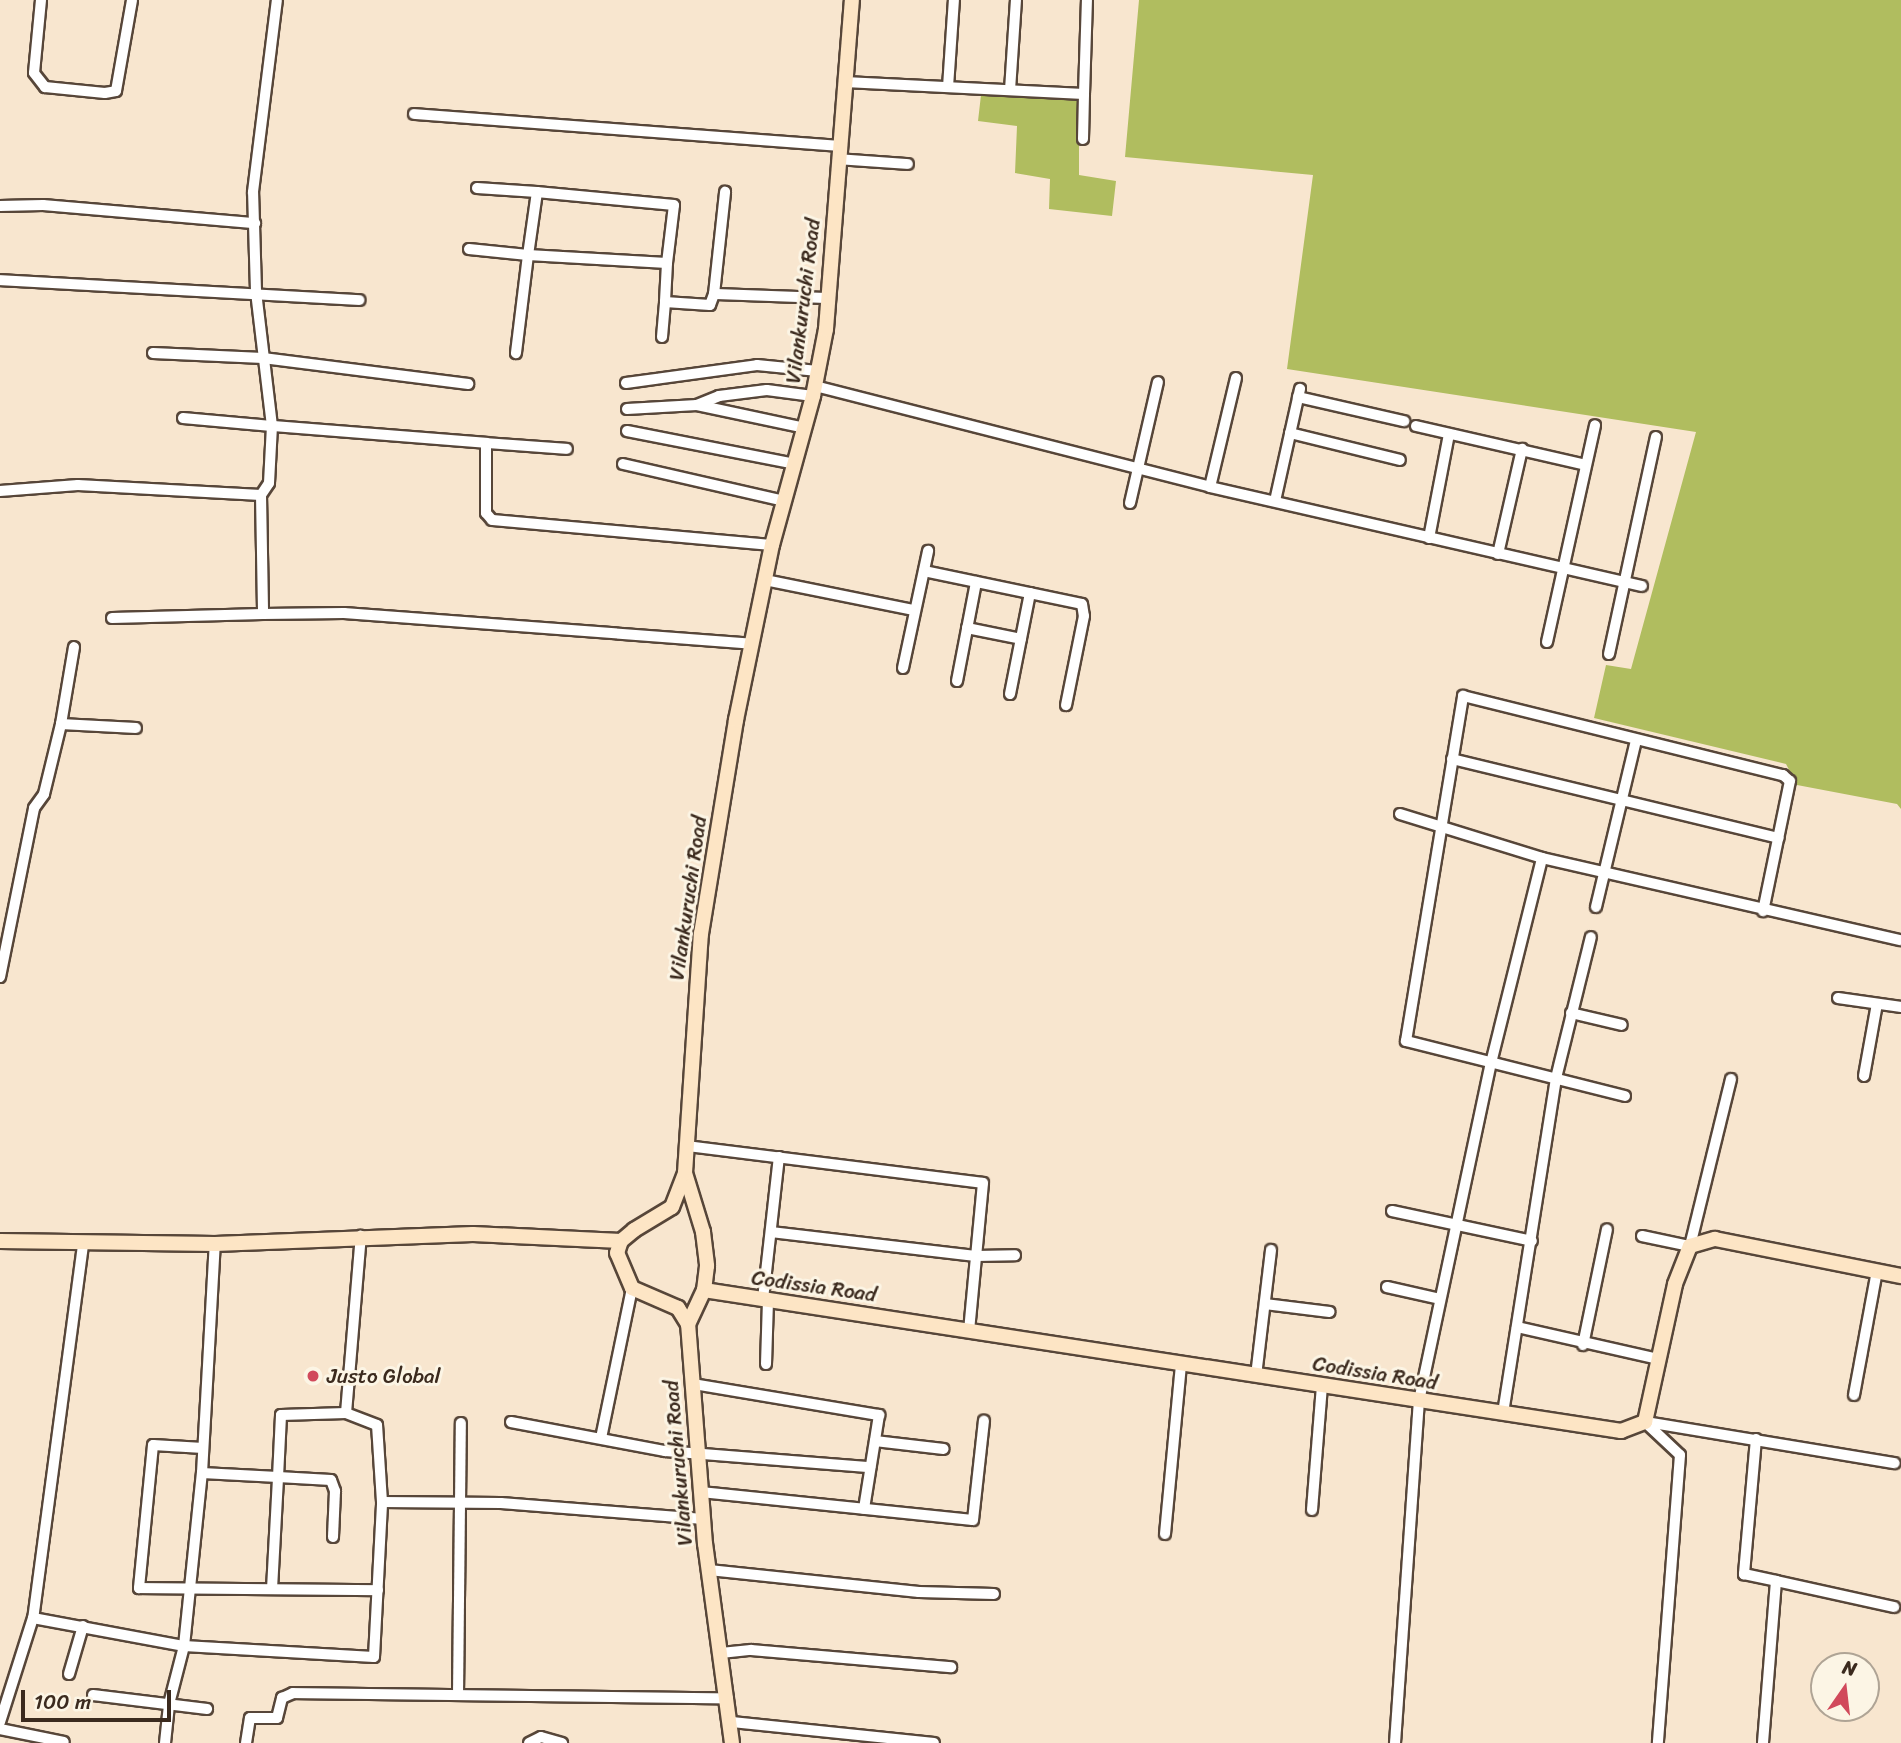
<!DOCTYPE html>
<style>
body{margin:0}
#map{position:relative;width:1901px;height:1743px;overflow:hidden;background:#f8e6cf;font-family:Sriracha,sans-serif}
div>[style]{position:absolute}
.green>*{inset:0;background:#b0bd5f}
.roads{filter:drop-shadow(2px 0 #574639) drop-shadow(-2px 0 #574639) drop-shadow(0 2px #574639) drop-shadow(0 -2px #574639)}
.street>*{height:10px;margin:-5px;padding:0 5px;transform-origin:5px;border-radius:5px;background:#fff}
.secondary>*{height:14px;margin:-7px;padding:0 7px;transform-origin:7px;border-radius:7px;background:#fde5c5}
.dots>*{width:19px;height:19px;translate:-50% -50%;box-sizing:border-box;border:4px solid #fcf5e5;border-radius:50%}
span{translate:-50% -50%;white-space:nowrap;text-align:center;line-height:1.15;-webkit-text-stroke:6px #fcf5e5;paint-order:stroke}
.street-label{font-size:21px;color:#3b2a1e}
.poi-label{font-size:21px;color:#3b2a1e}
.left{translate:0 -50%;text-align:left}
.north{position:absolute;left:1810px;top:1652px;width:70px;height:70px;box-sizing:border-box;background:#fcf5e5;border:2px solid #afa495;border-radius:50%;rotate:14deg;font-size:19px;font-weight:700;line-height:28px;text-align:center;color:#3b2a1e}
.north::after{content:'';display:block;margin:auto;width:24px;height:32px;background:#d1495b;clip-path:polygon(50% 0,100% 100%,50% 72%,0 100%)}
.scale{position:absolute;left:21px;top:1690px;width:150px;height:32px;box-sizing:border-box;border:4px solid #3b2a1e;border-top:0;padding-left:9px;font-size:21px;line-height:24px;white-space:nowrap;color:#3b2a1e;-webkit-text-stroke:5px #fcf5e5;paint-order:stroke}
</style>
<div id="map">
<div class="green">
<div style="clip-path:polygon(1139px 0,1901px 0,1901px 809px,1897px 804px,1797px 785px,1786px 764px,1594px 718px,1606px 665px,1631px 669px,1696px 432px,1287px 369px,1313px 175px,1125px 157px)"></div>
<div style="clip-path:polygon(981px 95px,1079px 99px,1079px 175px,1116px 181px,1112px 216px,1049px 209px,1050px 179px,1015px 173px,1017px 126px,978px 121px)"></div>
</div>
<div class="roads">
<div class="street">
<div style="left:41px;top:0;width:73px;rotate:95.5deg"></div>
<div style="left:34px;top:73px;width:18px;rotate:52deg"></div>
<div style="left:45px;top:87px;width:60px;rotate:5.7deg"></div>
<div style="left:105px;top:93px;width:11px;rotate:-10deg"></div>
<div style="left:116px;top:91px;width:92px;rotate:-80deg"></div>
<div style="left:845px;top:82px;width:239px;rotate:2.9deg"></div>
<div style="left:1084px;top:94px;width:94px;rotate:-88.2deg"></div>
<div style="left:948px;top:87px;width:87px;rotate:-86.1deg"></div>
<div style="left:1010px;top:90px;width:90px;rotate:-86.2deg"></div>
<div style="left:414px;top:114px;width:426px;rotate:4.3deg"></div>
<div style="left:1083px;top:139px;width:45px;rotate:-88.7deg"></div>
<div style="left:838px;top:159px;width:70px;rotate:4.1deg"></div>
<div style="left:477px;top:188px;width:60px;rotate:3.8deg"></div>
<div style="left:0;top:206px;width:43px;rotate:-1.3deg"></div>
<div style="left:43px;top:205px;width:213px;rotate:4.9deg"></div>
<div style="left:469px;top:249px;width:59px;rotate:5.8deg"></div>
<div style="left:528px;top:255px;width:99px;rotate:97deg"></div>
<div style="left:667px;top:263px;width:58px;rotate:-83.1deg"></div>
<div style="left:674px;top:205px;width:138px;rotate:-174.6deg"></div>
<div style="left:537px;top:192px;width:64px;rotate:98.1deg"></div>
<div style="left:528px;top:255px;width:139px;rotate:3.3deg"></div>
<div style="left:667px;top:263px;width:39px;rotate:93deg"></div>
<div style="left:665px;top:302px;width:45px;rotate:3.8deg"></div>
<div style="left:710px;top:305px;width:12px;rotate:-70deg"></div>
<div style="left:714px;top:294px;width:114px;rotate:2deg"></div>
<div style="left:0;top:280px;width:360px;rotate:3.2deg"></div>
<div style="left:714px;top:294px;width:103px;rotate:-83.8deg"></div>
<div style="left:662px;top:337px;width:35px;rotate:-85deg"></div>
<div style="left:153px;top:353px;width:110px;rotate:2.6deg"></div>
<div style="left:263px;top:358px;width:207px;rotate:7.2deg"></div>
<div style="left:626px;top:383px;width:132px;rotate:-7.8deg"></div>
<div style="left:757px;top:365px;width:61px;rotate:5.6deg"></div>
<div style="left:815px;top:386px;width:408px;rotate:14.3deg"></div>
<div style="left:1210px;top:487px;width:443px;rotate:12.9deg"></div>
<div style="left:1298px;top:397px;width:109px;rotate:12.8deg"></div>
<div style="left:697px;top:405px;width:24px;rotate:-22deg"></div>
<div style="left:719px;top:396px;width:48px;rotate:-7.1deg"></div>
<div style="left:767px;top:390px;width:46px;rotate:7.4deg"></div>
<div style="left:627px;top:409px;width:70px;rotate:-3.3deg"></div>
<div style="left:697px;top:405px;width:110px;rotate:12deg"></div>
<div style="left:183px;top:418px;width:89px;rotate:5.1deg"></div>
<div style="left:272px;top:426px;width:136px;rotate:-96.8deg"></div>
<div style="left:256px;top:291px;width:99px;rotate:-91.7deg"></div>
<div style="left:253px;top:192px;width:193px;rotate:-82.9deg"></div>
<div style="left:1416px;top:426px;width:174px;rotate:12.9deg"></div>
<div style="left:627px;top:431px;width:171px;rotate:11.1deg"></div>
<div style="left:1290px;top:433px;width:113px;rotate:13.8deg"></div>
<div style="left:486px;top:443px;width:81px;rotate:4.2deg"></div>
<div style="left:623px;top:464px;width:165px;rotate:12.9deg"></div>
<div style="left:1210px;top:487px;width:112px;rotate:-76.6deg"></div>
<div style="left:0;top:491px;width:78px;rotate:-4.4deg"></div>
<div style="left:78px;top:485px;width:183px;rotate:3.1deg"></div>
<div style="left:261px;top:495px;width:119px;rotate:89deg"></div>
<div style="left:263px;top:614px;width:81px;rotate:-0.7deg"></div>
<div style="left:344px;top:613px;width:409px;rotate:4.3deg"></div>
<div style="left:261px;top:495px;width:14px;rotate:-56deg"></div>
<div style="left:269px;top:483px;width:57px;rotate:-87deg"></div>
<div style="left:272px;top:426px;width:215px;rotate:4.5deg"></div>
<div style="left:486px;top:443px;width:70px;rotate:90deg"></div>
<div style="left:486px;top:513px;width:9px;rotate:49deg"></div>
<div style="left:492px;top:520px;width:281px;rotate:5.1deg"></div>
<div style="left:1275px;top:501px;width:115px;rotate:-77.4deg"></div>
<div style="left:1130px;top:503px;width:124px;rotate:-77deg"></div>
<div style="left:1429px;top:538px;width:106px;rotate:-79.1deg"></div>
<div style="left:1498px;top:554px;width:108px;rotate:-77.1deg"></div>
<div style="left:924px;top:571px;width:161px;rotate:11.8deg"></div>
<div style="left:1082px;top:604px;width:12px;rotate:81deg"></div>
<div style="left:1084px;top:616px;width:91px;rotate:101.4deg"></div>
<div style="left:765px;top:580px;width:152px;rotate:11.4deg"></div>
<div style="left:112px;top:618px;width:151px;rotate:-1.5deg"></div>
<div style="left:967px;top:628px;width:55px;rotate:11.5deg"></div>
<div style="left:1547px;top:642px;width:222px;rotate:-77.5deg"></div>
<div style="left:1609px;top:654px;width:222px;rotate:-77.8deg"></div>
<div style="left:903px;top:668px;width:120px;rotate:-77.9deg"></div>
<div style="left:957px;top:681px;width:101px;rotate:-79.1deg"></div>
<div style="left:1010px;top:694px;width:103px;rotate:-78.8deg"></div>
<div style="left:61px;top:724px;width:75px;rotate:3.1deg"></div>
<div style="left:1452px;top:759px;width:336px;rotate:13.6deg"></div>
<div style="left:1400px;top:814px;width:149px;rotate:17.2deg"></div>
<div style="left:1596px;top:907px;width:171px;rotate:-76.5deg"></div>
<div style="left:0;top:977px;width:172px;rotate:-78.6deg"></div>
<div style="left:34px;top:808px;width:17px;rotate:-54deg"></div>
<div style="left:44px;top:794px;width:72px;rotate:-76.3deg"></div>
<div style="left:61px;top:724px;width:78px;rotate:-80.4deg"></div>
<div style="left:1838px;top:998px;width:64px;rotate:8.1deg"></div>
<div style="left:1571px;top:1013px;width:52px;rotate:13.2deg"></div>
<div style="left:1864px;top:1076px;width:73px;rotate:-79.8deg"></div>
<div style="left:1625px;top:1096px;width:226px;rotate:-165.9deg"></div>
<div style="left:1406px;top:1041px;width:350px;rotate:-80.6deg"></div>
<div style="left:1463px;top:696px;width:330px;rotate:13.9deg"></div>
<div style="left:1783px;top:775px;width:9px;rotate:41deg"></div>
<div style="left:1790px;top:781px;width:133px;rotate:101.7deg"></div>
<div style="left:687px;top:1146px;width:298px;rotate:7.1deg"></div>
<div style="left:983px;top:1183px;width:148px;rotate:95.4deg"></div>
<div style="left:1392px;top:1211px;width:143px;rotate:12.1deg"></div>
<div style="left:771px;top:1232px;width:206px;rotate:6.7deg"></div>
<div style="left:976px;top:1256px;width:39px;rotate:-1deg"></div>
<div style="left:1642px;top:1236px;width:49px;rotate:11.8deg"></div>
<div style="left:1690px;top:1246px;width:172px;rotate:-76.2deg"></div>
<div style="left:83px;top:1245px;width:376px;rotate:97.6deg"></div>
<div style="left:33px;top:1618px;width:154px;rotate:10.5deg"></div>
<div style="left:184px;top:1646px;width:190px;rotate:3.3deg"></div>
<div style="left:374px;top:1657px;width:155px;rotate:-87deg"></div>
<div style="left:382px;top:1502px;width:77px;rotate:-93.7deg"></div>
<div style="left:377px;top:1425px;width:33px;rotate:-159deg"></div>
<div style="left:346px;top:1413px;width:178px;rotate:-85.2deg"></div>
<div style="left:1387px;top:1287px;width:54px;rotate:12.8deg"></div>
<div style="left:763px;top:1299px;width:143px;rotate:-83.6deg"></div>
<div style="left:1265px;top:1304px;width:65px;rotate:7deg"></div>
<div style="left:1517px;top:1327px;width:145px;rotate:12.8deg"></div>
<div style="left:1583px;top:1345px;width:118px;rotate:-78.3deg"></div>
<div style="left:766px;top:1364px;width:65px;rotate:-88.2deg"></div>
<div style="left:1256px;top:1376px;width:127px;rotate:-83.2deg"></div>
<div style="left:693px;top:1384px;width:189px;rotate:9.5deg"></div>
<div style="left:879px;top:1415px;width:95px;rotate:99.1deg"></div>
<div style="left:1854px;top:1395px;width:126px;rotate:-79.5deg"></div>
<div style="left:1503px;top:1413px;width:339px;rotate:-81deg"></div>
<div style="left:1556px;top:1078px;width:145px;rotate:-76.1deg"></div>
<div style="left:511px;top:1422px;width:157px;rotate:10.7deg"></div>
<div style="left:665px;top:1451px;width:206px;rotate:4.5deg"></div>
<div style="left:1645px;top:1422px;width:48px;rotate:43.3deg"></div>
<div style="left:1680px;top:1455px;width:289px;rotate:94.4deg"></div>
<div style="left:1646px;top:1422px;width:252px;rotate:9.4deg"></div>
<div style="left:601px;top:1438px;width:153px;rotate:-78.3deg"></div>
<div style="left:1756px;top:1439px;width:136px;rotate:95.1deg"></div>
<div style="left:1744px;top:1574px;width:33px;rotate:12deg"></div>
<div style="left:1776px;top:1581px;width:163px;rotate:94.6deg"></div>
<div style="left:875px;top:1441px;width:69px;rotate:6.6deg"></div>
<div style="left:203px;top:1448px;width:50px;rotate:-176.6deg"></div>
<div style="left:153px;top:1445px;width:144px;rotate:95.6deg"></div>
<div style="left:139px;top:1588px;width:239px;rotate:0.5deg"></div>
<div style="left:202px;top:1473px;width:76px;rotate:3deg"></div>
<div style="left:278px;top:1477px;width:62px;rotate:-87.2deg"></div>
<div style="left:281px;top:1415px;width:65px;rotate:-1.8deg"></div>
<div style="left:701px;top:1492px;width:273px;rotate:5.9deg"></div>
<div style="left:973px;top:1520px;width:100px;rotate:-83.7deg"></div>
<div style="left:382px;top:1502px;width:119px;rotate:0.5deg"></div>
<div style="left:501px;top:1503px;width:203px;rotate:4.5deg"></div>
<div style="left:1312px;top:1510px;width:124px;rotate:-85.4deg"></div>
<div style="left:1165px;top:1534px;width:171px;rotate:-84.6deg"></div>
<div style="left:709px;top:1570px;width:211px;rotate:6deg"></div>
<div style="left:919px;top:1592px;width:75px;rotate:1.5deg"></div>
<div style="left:1776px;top:1581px;width:121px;rotate:12.4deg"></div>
<div style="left:272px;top:1589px;width:112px;rotate:-86.9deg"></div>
<div style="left:278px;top:1477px;width:53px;rotate:3.2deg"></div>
<div style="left:331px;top:1480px;width:12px;rotate:70deg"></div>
<div style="left:335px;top:1491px;width:46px;rotate:92.5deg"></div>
<div style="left:721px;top:1653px;width:30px;rotate:-6deg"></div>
<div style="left:751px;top:1650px;width:201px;rotate:4.9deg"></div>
<div style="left:69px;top:1674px;width:50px;rotate:-73.7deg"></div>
<div style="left:93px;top:1695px;width:115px;rotate:7deg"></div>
<div style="left:458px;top:1695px;width:272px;rotate:-89.4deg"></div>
<div style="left:0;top:1722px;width:109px;rotate:-72.4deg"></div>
<div style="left:732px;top:1722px;width:203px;rotate:5.9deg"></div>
<div style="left:0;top:1729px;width:65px;rotate:11.5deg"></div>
<div style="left:165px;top:1743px;width:39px;rotate:-84deg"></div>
<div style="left:169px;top:1704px;width:60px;rotate:-75.5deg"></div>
<div style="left:184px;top:1646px;width:174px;rotate:-84.1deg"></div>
<div style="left:202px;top:1473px;width:229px;rotate:-86.8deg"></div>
<div style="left:246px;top:1743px;width:25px;rotate:-81deg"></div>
<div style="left:250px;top:1718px;width:27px"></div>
<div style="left:277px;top:1718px;width:21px;rotate:-76deg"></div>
<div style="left:282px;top:1698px;width:12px;rotate:-24deg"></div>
<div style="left:293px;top:1693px;width:435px;rotate:0.7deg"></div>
<div style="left:529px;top:1743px;width:13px;rotate:-27deg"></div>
<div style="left:541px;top:1737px;width:22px;rotate:16deg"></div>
<div style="left:1395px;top:1743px;width:343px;rotate:-86deg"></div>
<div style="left:1419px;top:1401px;width:346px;rotate:-78deg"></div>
<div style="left:1491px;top:1063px;width:211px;rotate:-76deg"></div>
<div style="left:1542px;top:858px;width:368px;rotate:12.9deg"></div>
</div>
<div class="secondary">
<div style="left:685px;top:1173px;width:62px;rotate:73deg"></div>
<div style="left:703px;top:1232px;width:34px;rotate:83deg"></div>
<div style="left:707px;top:1266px;width:24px;rotate:97deg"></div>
<div style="left:704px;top:1290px;width:38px;rotate:115deg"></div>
<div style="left:0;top:1241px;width:215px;rotate:0.8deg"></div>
<div style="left:215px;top:1244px;width:258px;rotate:-2.2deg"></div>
<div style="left:473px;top:1234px;width:148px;rotate:2.7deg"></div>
<div style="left:704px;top:1290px;width:928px;rotate:8.74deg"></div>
<div style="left:1621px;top:1431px;width:26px;rotate:-21deg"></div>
<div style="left:1645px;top:1422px;width:141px;rotate:-77.7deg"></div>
<div style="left:1675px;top:1284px;width:41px;rotate:-68.5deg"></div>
<div style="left:1690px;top:1246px;width:26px;rotate:-16deg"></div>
<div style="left:1715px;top:1239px;width:190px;rotate:11.3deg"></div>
<div style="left:732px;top:1743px;width:201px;rotate:-97.7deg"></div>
<div style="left:705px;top:1544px;width:221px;rotate:-94.4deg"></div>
<div style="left:688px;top:1324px;width:19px;rotate:-122deg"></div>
<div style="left:678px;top:1308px;width:50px;rotate:-156.5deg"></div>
<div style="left:632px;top:1288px;width:38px;rotate:-113deg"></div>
<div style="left:617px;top:1253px;width:13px;rotate:-72deg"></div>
<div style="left:621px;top:1241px;width:17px;rotate:-40deg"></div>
<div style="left:634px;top:1230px;width:44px;rotate:-31.2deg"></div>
<div style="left:672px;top:1207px;width:36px;rotate:-69deg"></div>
<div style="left:685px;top:1173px;width:240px;rotate:-86.2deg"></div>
<div style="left:701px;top:934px;width:217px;rotate:-80.7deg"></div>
<div style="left:736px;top:720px;width:179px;rotate:-78.4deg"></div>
<div style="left:772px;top:545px;width:155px;rotate:-74.6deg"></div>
<div style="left:813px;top:396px;width:68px;rotate:-79deg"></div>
<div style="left:826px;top:329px;width:330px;rotate:-85.5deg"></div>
</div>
</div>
<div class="dots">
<div style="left:313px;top:1376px;background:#d1495b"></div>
</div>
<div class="street-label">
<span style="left:803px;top:301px;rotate:-83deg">Vilankuruchi Road</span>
<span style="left:688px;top:898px;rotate:-82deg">Vilankuruchi Road</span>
<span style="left:814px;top:1286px;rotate:8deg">Codissia Road</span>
<span style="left:1375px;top:1373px;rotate:9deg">Codissia Road</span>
<span style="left:678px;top:1463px;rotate:-95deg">Vilankuruchi Road</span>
</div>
<div class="poi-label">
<span class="left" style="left:327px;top:1376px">Justo Global</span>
</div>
<div class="north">N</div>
<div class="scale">100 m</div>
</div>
